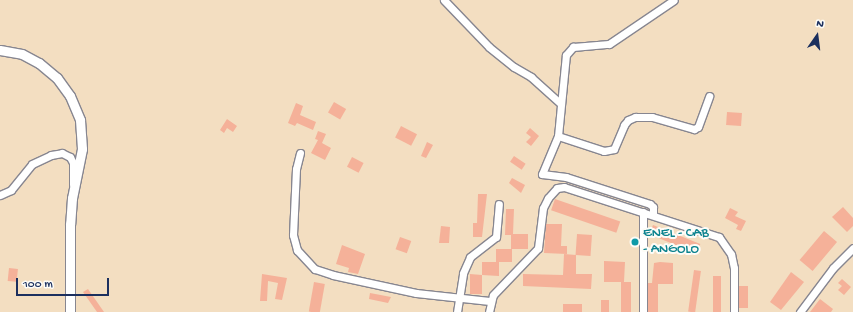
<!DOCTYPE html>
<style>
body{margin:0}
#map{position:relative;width:853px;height:312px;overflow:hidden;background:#f3dec1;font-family:"Gochi Hand",sans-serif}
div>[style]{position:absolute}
.building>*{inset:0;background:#f5b199;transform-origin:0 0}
.roads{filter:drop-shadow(1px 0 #878690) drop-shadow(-1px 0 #878690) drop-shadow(0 1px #878690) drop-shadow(0 -1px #878690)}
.minor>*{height:7px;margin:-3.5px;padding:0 3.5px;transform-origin:3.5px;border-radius:3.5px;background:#fff}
.secondary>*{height:9px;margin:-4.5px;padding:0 4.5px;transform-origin:4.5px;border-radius:4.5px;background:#fff}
.dots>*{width:11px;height:11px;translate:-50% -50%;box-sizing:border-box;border:2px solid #fdfcf7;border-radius:50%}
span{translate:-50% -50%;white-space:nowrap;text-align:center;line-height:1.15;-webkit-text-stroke:4px #fdfcf7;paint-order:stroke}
.culture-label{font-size:14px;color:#0d838f}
.left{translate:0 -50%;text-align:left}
.north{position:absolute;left:797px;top:16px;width:40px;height:40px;-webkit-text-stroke:3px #fdfcf7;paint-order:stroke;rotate:14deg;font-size:11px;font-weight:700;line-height:16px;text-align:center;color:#1b2f5e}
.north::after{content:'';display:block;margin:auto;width:14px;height:18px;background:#1b2f5e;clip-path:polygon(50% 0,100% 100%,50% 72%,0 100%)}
.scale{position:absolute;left:16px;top:278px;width:93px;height:18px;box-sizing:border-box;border:2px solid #1b2f5e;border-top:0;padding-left:5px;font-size:12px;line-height:14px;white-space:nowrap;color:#1b2f5e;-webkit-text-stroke:3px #fdfcf7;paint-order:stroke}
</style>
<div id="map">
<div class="building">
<div style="left:334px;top:102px;width:14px;height:12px;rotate:30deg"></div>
<div style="clip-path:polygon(296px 103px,303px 106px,300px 115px,316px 122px,313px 130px,297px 123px,295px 126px,288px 123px)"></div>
<div style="left:727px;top:112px;width:15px;height:13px;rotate:4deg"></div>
<div style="clip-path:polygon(227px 119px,237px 126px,233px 132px,227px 128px,224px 133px,220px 130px)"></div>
<div style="left:401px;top:126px;width:18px;height:13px;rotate:27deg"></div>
<div style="clip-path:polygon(530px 128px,539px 136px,531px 146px,526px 142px,531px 137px,526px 133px)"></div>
<div style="clip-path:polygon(318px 131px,326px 134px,322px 143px,331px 148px,325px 160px,311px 153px,318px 140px,315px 139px)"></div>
<div style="clip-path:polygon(427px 142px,433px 145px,426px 158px,421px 156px)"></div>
<div style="left:514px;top:156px;width:14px;height:7px;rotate:34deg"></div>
<div style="left:352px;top:157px;width:13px;height:11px;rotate:27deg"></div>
<div style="clip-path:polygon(512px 178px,525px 185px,521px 193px,509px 183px)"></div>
<div style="clip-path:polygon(478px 194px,487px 194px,482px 237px,473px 237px,473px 223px,477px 223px)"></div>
<div style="left:555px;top:199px;width:69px;height:12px;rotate:19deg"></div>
<div style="clip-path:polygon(843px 207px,853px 218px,853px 226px,847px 232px,832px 217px)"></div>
<div style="clip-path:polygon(730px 208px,738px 212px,735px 216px,746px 221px,741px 231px,736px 229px,738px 225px,725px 218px)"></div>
<div style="clip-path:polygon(506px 209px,514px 209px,513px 234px,528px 234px,528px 249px,511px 249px,511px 235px,505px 235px)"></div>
<div style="clip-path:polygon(546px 224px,562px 224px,561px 246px,567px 246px,567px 254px,544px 253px)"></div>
<div style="left:653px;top:225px;width:51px;height:10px;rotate:22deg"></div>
<div style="clip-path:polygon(441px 226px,450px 227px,449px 243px,439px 243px)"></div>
<div style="left:824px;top:231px;width:17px;height:38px;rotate:40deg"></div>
<div style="left:577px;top:234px;width:15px;height:21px;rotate:4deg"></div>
<div style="left:400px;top:237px;width:12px;height:13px;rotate:20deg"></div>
<div style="clip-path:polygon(342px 245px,365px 254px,358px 274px,348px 272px,349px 268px,336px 264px)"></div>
<div style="left:496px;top:249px;width:16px;height:13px"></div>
<div style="clip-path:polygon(564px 254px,576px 255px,576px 274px,592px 274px,591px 289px,523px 286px,523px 274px,563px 275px)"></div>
<div style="clip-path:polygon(604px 261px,625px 262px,624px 282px,631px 282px,631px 312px,621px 312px,621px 282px,604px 282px)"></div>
<div style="clip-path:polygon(482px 262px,499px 262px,499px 276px,482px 275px,482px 294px,470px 294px,470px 274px,482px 275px)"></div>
<div style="clip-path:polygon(660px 262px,673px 263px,673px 284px,658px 284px,658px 312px,648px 312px,648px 283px,652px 283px,654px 263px)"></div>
<div style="left:9px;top:268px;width:9px;height:13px;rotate:6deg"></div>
<div style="left:694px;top:270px;width:7px;height:42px;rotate:8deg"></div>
<div style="clip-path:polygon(791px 272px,804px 282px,781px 310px,770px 302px)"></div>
<div style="clip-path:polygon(262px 274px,287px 278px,282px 300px,275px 299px,278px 283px,268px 281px,267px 301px,260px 301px)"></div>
<div style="left:713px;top:276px;width:8px;height:36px"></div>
<div style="clip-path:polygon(842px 279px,851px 287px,844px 295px,838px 290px,842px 286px,838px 283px)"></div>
<div style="left:314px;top:282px;width:11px;height:30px;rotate:10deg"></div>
<div style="left:739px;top:286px;width:9px;height:22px"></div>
<div style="clip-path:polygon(88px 289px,104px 312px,97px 312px,83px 292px)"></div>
<div style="clip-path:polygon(370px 293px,391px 297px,388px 303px,369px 299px)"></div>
<div style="clip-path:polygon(820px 299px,833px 309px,831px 312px,810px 312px)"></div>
<div style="left:601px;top:300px;width:8px;height:12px"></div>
<div style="left:563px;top:304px;width:19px;height:8px"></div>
</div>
<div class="roads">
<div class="minor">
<div style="left:444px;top:0;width:65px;rotate:46.2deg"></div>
<div style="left:489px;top:47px;width:32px;rotate:39deg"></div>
<div style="left:514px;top:67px;width:20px;rotate:30deg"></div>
<div style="left:531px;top:77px;width:40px;rotate:42deg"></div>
<div style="left:558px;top:136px;width:48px;rotate:18.1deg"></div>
<div style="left:604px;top:151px;width:10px;rotate:-11deg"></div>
<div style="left:614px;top:149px;width:26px;rotate:-67deg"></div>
<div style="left:624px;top:125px;width:6px;rotate:-51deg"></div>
<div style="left:628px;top:120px;width:8px;rotate:-23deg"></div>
<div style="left:635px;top:117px;width:17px"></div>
<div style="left:652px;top:117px;width:44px;rotate:15.9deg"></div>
<div style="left:694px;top:129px;width:4px;rotate:-27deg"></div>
<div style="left:698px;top:127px;width:33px;rotate:-70deg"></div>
<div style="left:300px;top:153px;width:16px;rotate:104deg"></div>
<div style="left:296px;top:169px;width:66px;rotate:92.6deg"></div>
<div style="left:293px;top:235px;width:16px;rotate:75deg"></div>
<div style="left:297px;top:250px;width:26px;rotate:47deg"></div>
<div style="left:315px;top:269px;width:19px;rotate:18deg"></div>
<div style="left:333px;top:275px;width:85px;rotate:12.2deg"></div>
<div style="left:416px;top:293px;width:74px;rotate:6.2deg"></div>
<div style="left:0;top:195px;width:12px;rotate:-24deg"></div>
<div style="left:11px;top:190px;width:33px;rotate:-51deg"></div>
<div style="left:32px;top:164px;width:21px;rotate:-25deg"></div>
<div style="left:51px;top:155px;width:11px;rotate:-10deg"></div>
<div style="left:62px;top:153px;width:9px;rotate:27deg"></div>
<div style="left:70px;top:157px;width:7px;rotate:63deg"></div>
<div style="left:73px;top:163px;width:21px;rotate:90deg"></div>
<div style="left:653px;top:215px;width:8px;rotate:-90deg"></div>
<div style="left:653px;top:207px;width:4px;rotate:-135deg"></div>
<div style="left:650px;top:204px;width:88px;rotate:-162.2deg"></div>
<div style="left:566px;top:177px;width:24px;rotate:-173deg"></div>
<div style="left:542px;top:174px;width:41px;rotate:-67.2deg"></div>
<div style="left:558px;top:136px;width:81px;rotate:-84.4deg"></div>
<div style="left:566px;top:55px;width:11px;rotate:-49deg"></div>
<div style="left:573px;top:47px;width:36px;rotate:-5deg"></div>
<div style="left:609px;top:44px;width:78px;rotate:-34.1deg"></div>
<div style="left:457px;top:312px;width:39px;rotate:-81deg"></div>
<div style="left:463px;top:273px;width:17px;rotate:-66deg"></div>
<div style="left:470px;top:257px;width:33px;rotate:-38deg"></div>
<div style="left:496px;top:237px;width:33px;rotate:-85deg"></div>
<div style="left:489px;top:312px;width:17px;rotate:-77deg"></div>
<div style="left:493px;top:295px;width:65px;rotate:-46.2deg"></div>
<div style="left:538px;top:248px;width:40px;rotate:-82.9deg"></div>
<div style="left:543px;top:208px;width:11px;rotate:-63deg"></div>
<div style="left:548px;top:198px;width:13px;rotate:-48deg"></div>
<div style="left:557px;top:188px;width:7px;rotate:-8deg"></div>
<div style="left:564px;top:187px;width:163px;rotate:17.9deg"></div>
<div style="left:719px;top:237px;width:21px;rotate:55deg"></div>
<div style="left:731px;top:254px;width:14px;rotate:78deg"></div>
<div style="left:734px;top:268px;width:44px;rotate:90deg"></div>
<div style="left:643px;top:312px;width:100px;rotate:-90deg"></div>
<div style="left:800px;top:312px;width:55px;rotate:-53.1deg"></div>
<div style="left:833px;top:268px;width:28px;rotate:-45deg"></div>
</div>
<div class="secondary">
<div style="left:0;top:50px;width:22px;rotate:10deg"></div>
<div style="left:22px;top:54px;width:19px;rotate:28deg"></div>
<div style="left:39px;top:63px;width:23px;rotate:40deg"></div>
<div style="left:57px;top:78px;width:22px;rotate:54deg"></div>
<div style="left:70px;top:96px;width:26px;rotate:67deg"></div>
<div style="left:80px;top:120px;width:29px;rotate:86deg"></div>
<div style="left:82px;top:149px;width:50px;rotate:101.5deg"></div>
<div style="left:72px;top:198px;width:26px;rotate:94deg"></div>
<div style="left:70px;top:224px;width:88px;rotate:90deg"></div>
</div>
</div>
<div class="dots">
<div style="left:635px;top:242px;background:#0f9aa8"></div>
</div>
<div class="culture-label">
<span class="left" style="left:643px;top:242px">ENEL - CAB<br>- ANGOLO</span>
</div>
<div class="north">N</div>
<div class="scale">100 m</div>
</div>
